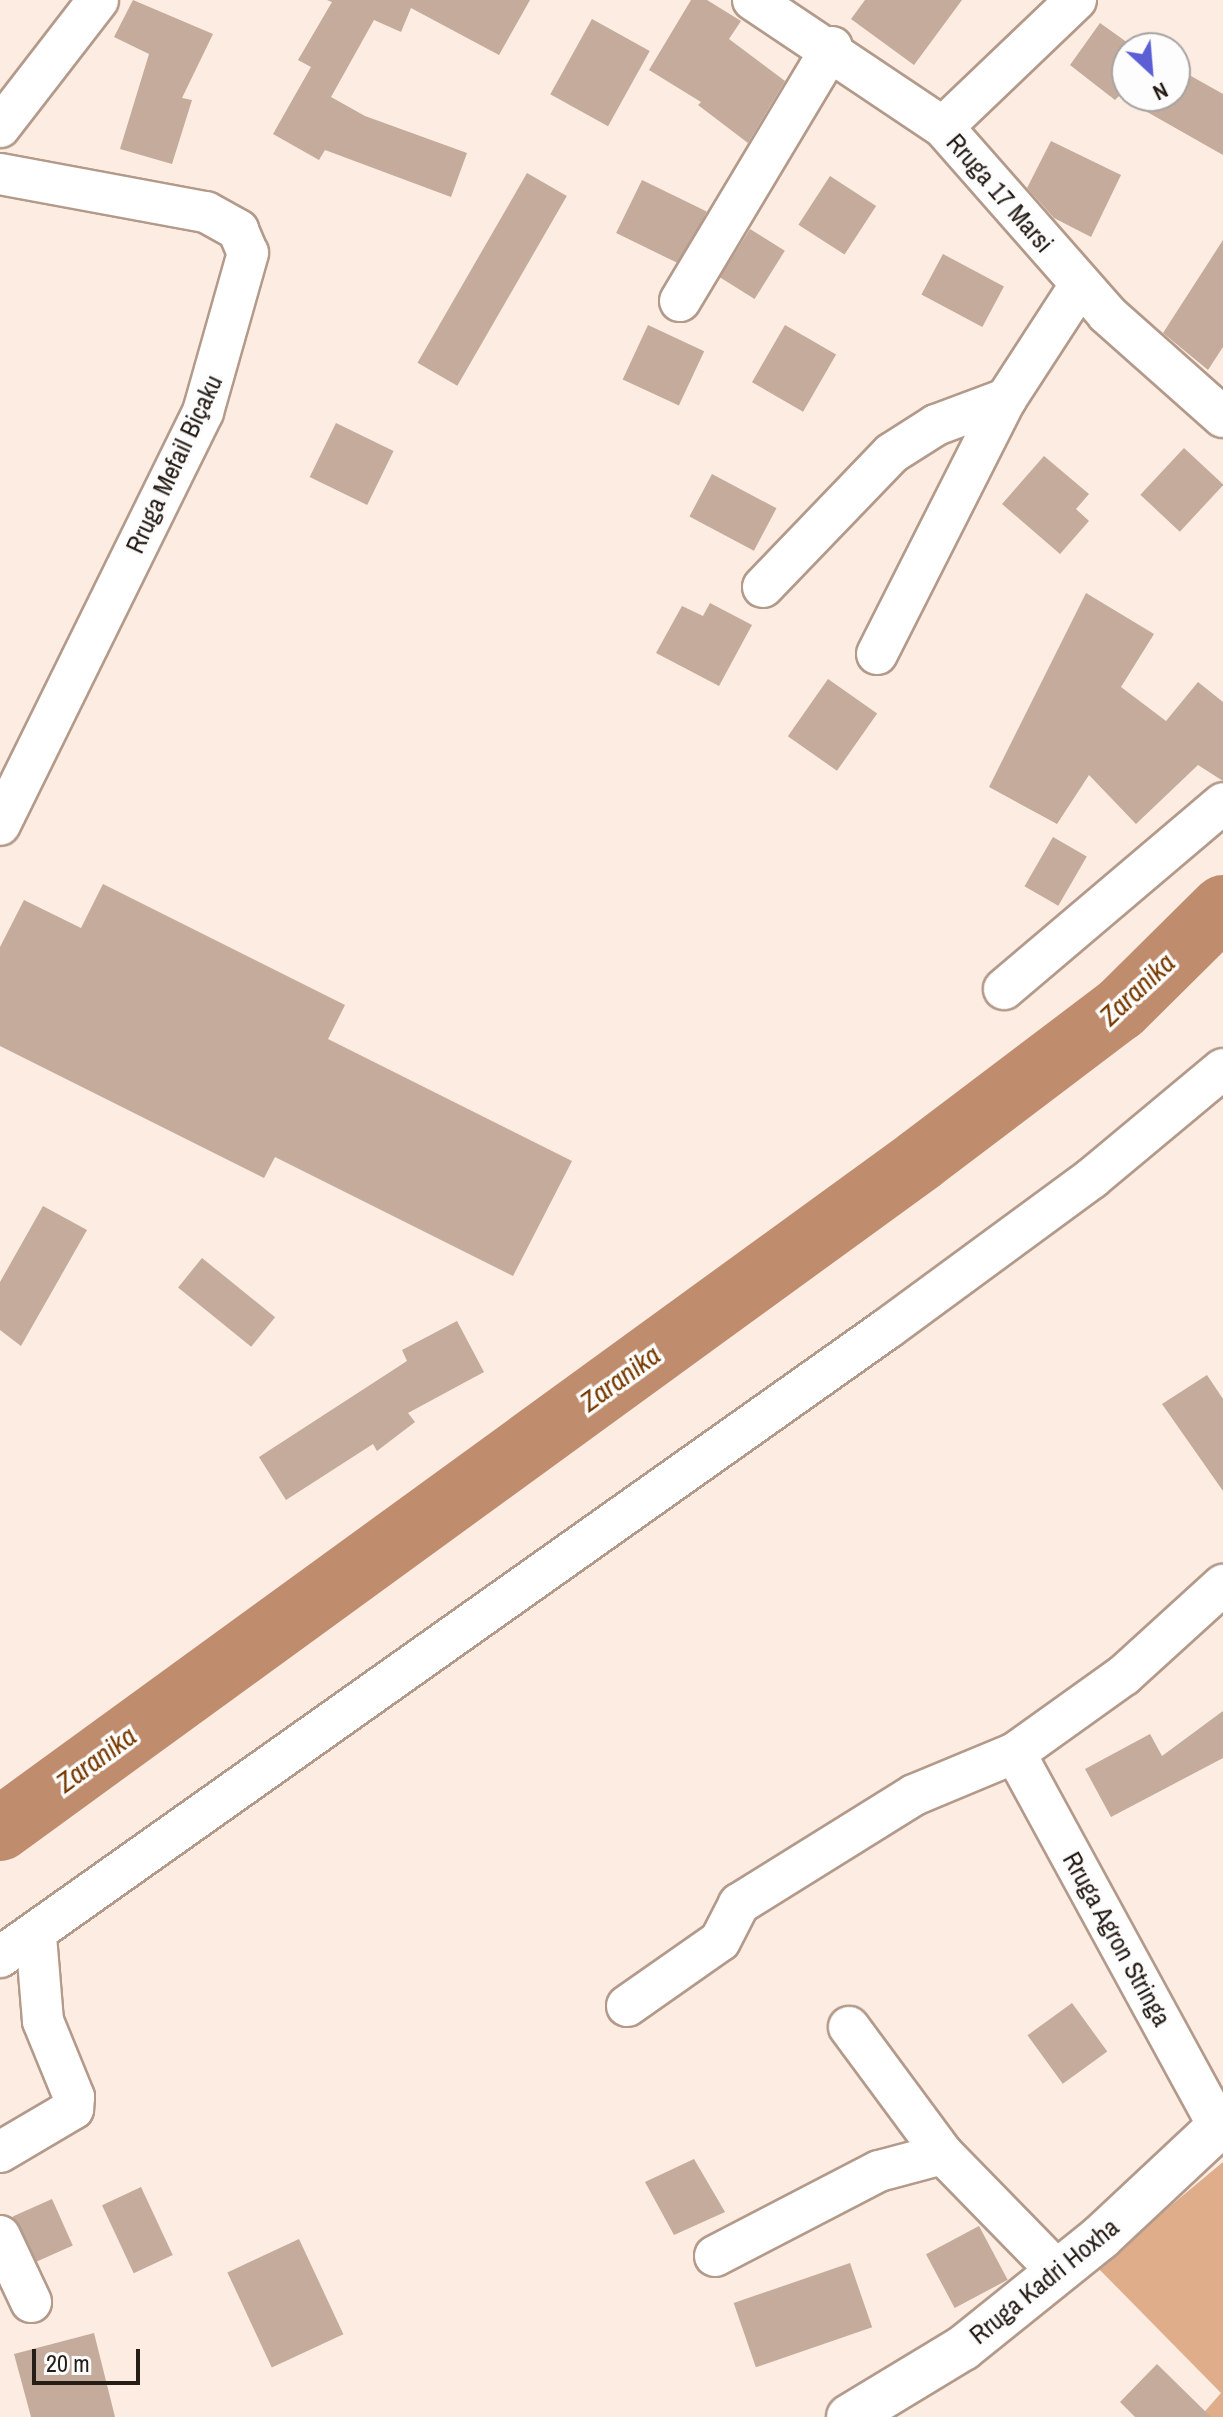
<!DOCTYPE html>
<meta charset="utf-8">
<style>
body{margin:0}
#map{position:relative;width:1223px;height:2417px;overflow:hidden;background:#fcece2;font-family:"Archivo Narrow",sans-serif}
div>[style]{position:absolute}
.forest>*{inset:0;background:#e0ad8b}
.river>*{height:64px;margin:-32px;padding:0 32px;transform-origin:32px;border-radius:32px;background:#bf8d6d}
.building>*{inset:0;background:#c4ab9b;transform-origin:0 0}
.roads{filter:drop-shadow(2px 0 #b39a8a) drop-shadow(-2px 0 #b39a8a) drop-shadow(0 2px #b39a8a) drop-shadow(0 -2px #b39a8a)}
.minor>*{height:40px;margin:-20px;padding:0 20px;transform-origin:20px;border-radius:20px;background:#fff}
.secondary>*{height:44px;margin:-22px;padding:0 22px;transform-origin:22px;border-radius:22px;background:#fff}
span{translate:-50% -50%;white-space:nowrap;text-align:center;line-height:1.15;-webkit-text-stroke:7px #fdfdfd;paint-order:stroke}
.street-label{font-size:26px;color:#271d17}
.water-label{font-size:28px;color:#783a00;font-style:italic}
.north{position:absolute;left:1111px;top:32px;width:80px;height:80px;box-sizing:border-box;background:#fdfdfd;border:2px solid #a7a3a1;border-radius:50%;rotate:154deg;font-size:22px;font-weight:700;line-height:32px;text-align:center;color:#271d17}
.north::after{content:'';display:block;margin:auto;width:28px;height:36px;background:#5b5ed5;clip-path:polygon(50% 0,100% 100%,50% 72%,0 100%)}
.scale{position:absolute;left:32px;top:2349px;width:108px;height:36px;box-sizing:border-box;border:4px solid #271d17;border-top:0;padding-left:10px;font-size:24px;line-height:28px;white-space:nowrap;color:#271d17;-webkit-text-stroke:6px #fdfdfd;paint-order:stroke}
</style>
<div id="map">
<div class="forest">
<div style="clip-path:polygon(1223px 2162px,1223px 2417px,1200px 2417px,1221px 2393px,1097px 2267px)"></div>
</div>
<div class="river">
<div style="left:0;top:1829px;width:1138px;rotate:-36.02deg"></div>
<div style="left:920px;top:1160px;width:251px;rotate:-37.1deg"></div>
<div style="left:1120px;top:1009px;width:145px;rotate:-44.7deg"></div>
</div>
<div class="building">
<div style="clip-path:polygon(133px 0,213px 34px,182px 98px,192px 100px,172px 164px,120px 149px,149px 54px,114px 37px)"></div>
<div style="clip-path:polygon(327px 0,530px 0,499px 55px,411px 8px,401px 32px,374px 20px,331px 97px,365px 116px,467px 153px,451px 197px,325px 150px,319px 160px,273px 134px,311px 67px,298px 60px,332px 2px)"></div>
<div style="clip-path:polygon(691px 0,707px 0,741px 21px,729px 39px,785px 81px,748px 143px,698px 105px,701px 102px,649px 70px)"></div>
<div style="clip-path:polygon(865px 0,962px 0,914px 65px,851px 19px)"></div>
<div style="left:592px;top:19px;width:66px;height:86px;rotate:29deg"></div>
<div style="clip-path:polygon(1100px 23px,1135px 48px,1127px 48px,1127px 96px,1175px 96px,1175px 67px,1223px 94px,1223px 155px,1119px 96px,1115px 100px,1070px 65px)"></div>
<div style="clip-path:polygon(1051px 141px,1121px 175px,1091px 237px,1054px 218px,1027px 188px)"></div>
<div style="left:527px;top:173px;width:46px;height:219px;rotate:30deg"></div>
<div style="left:830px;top:176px;width:55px;height:58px;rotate:33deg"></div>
<div style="left:642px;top:180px;width:72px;height:59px;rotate:26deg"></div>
<div style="left:750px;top:229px;width:41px;height:57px;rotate:32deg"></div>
<div style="clip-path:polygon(1223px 240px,1223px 347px,1208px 370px,1163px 333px)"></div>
<div style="left:943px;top:254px;width:69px;height:46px;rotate:28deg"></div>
<div style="left:648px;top:325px;width:62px;height:60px;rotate:25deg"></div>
<div style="left:785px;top:325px;width:59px;height:66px;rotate:30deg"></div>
<div style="left:336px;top:423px;width:64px;height:60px;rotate:26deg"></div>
<div style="left:1184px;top:448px;width:54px;height:64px;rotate:43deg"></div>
<div style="clip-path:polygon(1044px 456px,1089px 494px,1076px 509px,1089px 521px,1060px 554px,1002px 504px)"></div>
<div style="left:712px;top:474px;width:73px;height:48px;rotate:28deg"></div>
<div style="clip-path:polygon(1086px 593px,1154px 634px,1121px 687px,1166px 721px,1198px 682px,1223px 702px,1223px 781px,1198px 765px,1136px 824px,1089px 775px,1057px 824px,989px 787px)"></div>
<div style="clip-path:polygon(710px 603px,752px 625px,719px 686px,656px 653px,682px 606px,703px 616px)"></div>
<div style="left:828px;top:679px;width:60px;height:70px;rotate:35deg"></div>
<div style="left:1053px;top:837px;width:39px;height:57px;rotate:30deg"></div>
<div style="clip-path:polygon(103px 884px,345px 1005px,328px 1039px,572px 1161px,513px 1276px,275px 1157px,264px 1178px,0 1046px,0 947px,24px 900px,81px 928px)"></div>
<div style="clip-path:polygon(43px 1206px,87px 1230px,21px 1346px,0 1330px,0 1282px)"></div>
<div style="left:202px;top:1258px;width:94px;height:38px;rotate:39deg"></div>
<div style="clip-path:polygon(457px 1321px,484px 1372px,408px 1413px,415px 1422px,377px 1451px,373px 1444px,286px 1500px,259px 1457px,407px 1361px,402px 1350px)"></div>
<div style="clip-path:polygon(1207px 1375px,1223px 1399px,1223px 1491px,1162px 1404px)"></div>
<div style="clip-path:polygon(1223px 1711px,1223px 1758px,1111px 1817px,1085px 1769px,1150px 1734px,1162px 1756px)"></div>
<div style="left:1072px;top:2003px;width:60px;height:55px;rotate:54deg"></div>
<div style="clip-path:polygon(694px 2159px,725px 2212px,674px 2235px,645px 2182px)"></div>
<div style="left:141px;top:2187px;width:75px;height:43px;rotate:65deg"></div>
<div style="left:52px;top:2199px;width:51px;height:43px;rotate:66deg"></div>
<div style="left:979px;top:2226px;width:61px;height:60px;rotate:62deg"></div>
<div style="left:299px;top:2239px;width:105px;height:79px;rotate:65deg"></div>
<div style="left:850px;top:2263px;width:68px;height:123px;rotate:71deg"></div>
<div style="clip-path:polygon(94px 2333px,115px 2417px,31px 2417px,14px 2354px)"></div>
<div style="clip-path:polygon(1157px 2364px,1211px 2417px,1135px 2417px,1120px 2402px)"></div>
</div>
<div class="roads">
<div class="minor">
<div style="left:753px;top:0;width:229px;rotate:33.8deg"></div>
<div style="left:943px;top:127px;width:249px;rotate:48.7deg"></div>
<div style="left:1107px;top:314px;width:155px;rotate:41.6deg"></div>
<div style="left:0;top:127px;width:160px;rotate:-52.3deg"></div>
<div style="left:943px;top:127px;width:184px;rotate:-43.7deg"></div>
<div style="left:0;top:174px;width:209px;rotate:10.5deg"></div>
<div style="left:206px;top:212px;width:37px;rotate:29deg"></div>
<div style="left:238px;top:230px;width:25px;rotate:67deg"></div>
<div style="left:248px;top:253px;width:165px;rotate:105.8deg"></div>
<div style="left:203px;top:412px;width:460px;rotate:116.2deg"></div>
<div style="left:680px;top:301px;width:296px;rotate:-59.1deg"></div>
<div style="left:763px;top:587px;width:186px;rotate:-46.1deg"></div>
<div style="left:892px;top:453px;width:52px;rotate:-32.5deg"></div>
<div style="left:936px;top:425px;width:75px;rotate:-20.4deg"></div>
<div style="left:877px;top:654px;width:286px;rotate:-63.2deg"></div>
<div style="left:1006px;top:399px;width:136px;rotate:-57deg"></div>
<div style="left:1004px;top:989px;width:287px;rotate:-40.3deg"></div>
<div style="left:1015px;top:1753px;width:425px;rotate:61.4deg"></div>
<div style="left:0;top:1957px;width:1088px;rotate:-35.31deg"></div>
<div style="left:888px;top:1328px;width:253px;rotate:-36.3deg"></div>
<div style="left:1092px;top:1178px;width:170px;rotate:-39.8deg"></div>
<div style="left:627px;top:2006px;width:113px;rotate:-35deg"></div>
<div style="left:720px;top:1941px;width:42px;rotate:-62.8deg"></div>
<div style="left:739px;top:1904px;width:206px;rotate:-31.9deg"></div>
<div style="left:914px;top:1795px;width:109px;rotate:-22.6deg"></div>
<div style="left:1015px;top:1753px;width:134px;rotate:-35.6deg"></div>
<div style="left:1124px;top:1675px;width:134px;rotate:-42.3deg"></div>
<div style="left:849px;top:2027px;width:158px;rotate:53.5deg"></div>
<div style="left:943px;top:2154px;width:165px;rotate:45.7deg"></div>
<div style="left:0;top:2152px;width:85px;rotate:-30.5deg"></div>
<div style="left:73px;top:2109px;width:12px;rotate:-85deg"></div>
<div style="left:74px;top:2097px;width:82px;rotate:-112.2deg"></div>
<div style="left:43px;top:2021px;width:85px;rotate:-94.7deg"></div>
<div style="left:0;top:2236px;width:73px;rotate:64.8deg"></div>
<div style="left:715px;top:2256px;width:185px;rotate:-27.4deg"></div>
<div style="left:879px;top:2171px;width:66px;rotate:-14.9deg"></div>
</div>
<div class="secondary">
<div style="left:849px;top:2417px;width:133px;rotate:-31.2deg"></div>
<div style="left:963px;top:2348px;width:177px;rotate:-38.8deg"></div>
<div style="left:1101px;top:2237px;width:167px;rotate:-43.1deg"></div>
</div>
</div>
<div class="street-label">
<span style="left:1000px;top:193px;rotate:49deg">Rruga 17 Marsi</span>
<span style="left:174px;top:464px;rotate:-65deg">Rruga Mefail Biçaku</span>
<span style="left:1117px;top:1939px;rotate:61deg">Rruga Agron Stringa</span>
<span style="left:1044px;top:2281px;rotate:-39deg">Rruga Kadri Hoxha</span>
</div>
<div class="water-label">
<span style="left:1137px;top:989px;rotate:-43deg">Zaranika</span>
<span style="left:620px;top:1378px;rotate:-36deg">Zaranika</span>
<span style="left:96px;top:1759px;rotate:-36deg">Zaranika</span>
</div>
<div class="north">N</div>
<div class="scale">20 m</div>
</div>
